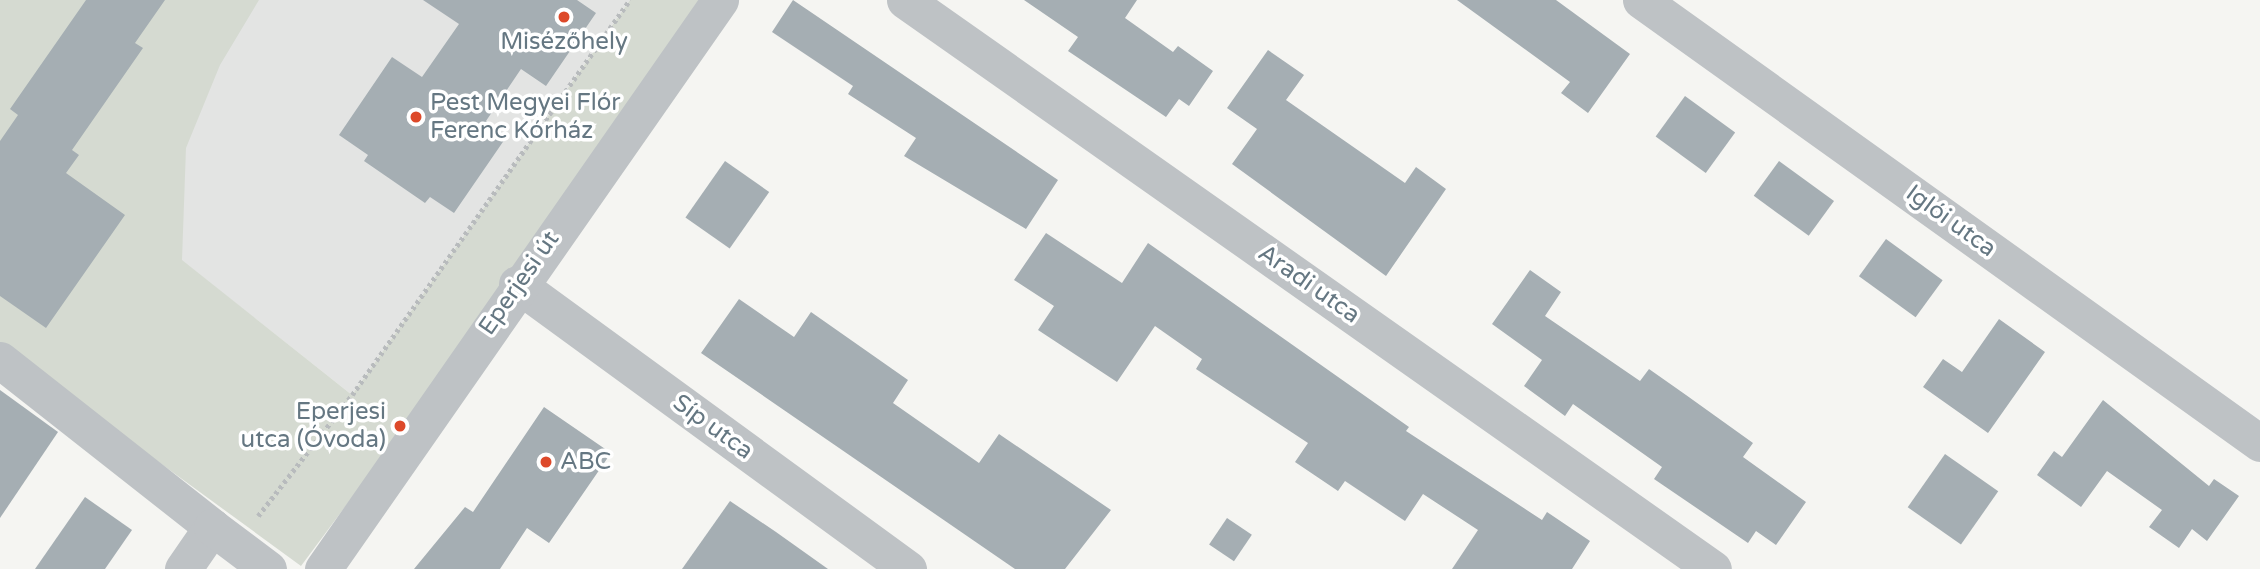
<!DOCTYPE html>
<meta charset="utf-8">
<style>
body{margin:0}
#map{position:relative;width:2260px;height:569px;overflow:hidden;background:#f5f5f2;font-family:"Varela Round",sans-serif}
div>[style]{position:absolute}
.built>*{inset:0;background:#e3e4e3}
.green>*{inset:0;background:#d5dad1}
.building>*{inset:0;background:#a5aeb3;transform-origin:0 0}
.path>*{height:4.5px;margin-top:-2.25px;transform-origin:0;background:repeating-linear-gradient(90deg,#b8bbbd 0 3.5px,transparent 0 7px)}
.minor>*{height:37px;margin:-18.5px;padding:0 18.5px;transform-origin:18.5px;border-radius:18.5px;background:#bec2c5}
.dots>*{width:19px;height:19px;translate:-50% -50%;box-sizing:border-box;border:4px solid #fff;border-radius:50%}
span{translate:-50% -50%;white-space:nowrap;text-align:center;line-height:1.15;-webkit-text-stroke:7px #fff;paint-order:stroke}
.poi-label{font-size:24px;color:#657782}
.left{translate:0 -50%;text-align:left}
.right{translate:-100% -50%;text-align:right}
.street-label{font-size:24px;color:#657782}
</style>
<div id="map">
<div class="built">
<div style="clip-path:polygon(0 0,630px 0,352px 395px,0 117px)"></div>
</div>
<div class="green">
<div style="clip-path:polygon(0 0,259px 0,220px 65px,186px 148px,182px 260px,352px 395px,630px 0,722px 0,301px 566px,0 346px)"></div>
</div>
<div class="building">
<div style="clip-path:polygon(86px 0,165px 0,135px 43px,143px 48px,72px 150px,79px 155px,66px 173px,125px 215px,46px 328px,0 296px,0 141px,18px 115px,10px 109px)"></div>
<div style="clip-path:polygon(423px 0,577px 0,596px 13px,546px 86px,521px 69px,486px 121px,507px 136px,454px 213px,430px 197px,425px 203px,364px 161px,368px 155px,339px 135px,392px 57px,422px 77px,459px 24px)"></div>
<div style="clip-path:polygon(793px 0,1058px 180px,1026px 229px,904px 156px,916px 138px,848px 94px,853px 86px,772px 32px)"></div>
<div style="clip-path:polygon(1024px 0,1137px 0,1125px 18px,1173px 52px,1178px 46px,1213px 71px,1189px 106px,1179px 99px,1166px 117px,1068px 51px,1078px 37px)"></div>
<div style="clip-path:polygon(1457px 0,1556px 0,1630px 54px,1588px 113px,1561px 93px,1570px 82px)"></div>
<div style="clip-path:polygon(1268px 50px,1304px 75px,1286px 100px,1405px 183px,1416px 167px,1446px 189px,1386px 276px,1232px 164px,1257px 129px,1227px 108px)"></div>
<div style="left:1685px;top:96px;width:62px;height:50px;rotate:36deg"></div>
<div style="left:725px;top:161px;width:54px;height:69px;rotate:35deg"></div>
<div style="left:1779px;top:161px;width:68px;height:43px;rotate:36deg"></div>
<div style="clip-path:polygon(1046px 233px,1122px 283px,1148px 243px,1409px 427px,1406px 431px,1542px 520px,1547px 512px,1590px 541px,1572px 569px,1452px 569px,1478px 530px,1423px 494px,1405px 521px,1345px 481px,1338px 491px,1295px 462px,1308px 443px,1196px 369px,1202px 359px,1155px 326px,1117px 382px,1038px 330px,1054px 306px,1014px 280px)"></div>
<div style="left:1886px;top:239px;width:70px;height:46px;rotate:36deg"></div>
<div style="clip-path:polygon(1530px 270px,1561px 292px,1545px 316px,1640px 381px,1649px 369px,1686px 395px,1753px 443px,1743px 457px,1806px 502px,1776px 545px,1756px 531px,1748px 543px,1654px 479px,1662px 467px,1573px 404px,1565px 416px,1524px 386px,1542px 360px,1492px 324px)"></div>
<div style="clip-path:polygon(739px 299px,794px 337px,811px 312px,908px 380px,893px 403px,979px 463px,999px 434px,1111px 510px,1065px 569px,1015px 569px,701px 353px)"></div>
<div style="clip-path:polygon(1999px 319px,2045px 352px,1988px 433px,1923px 387px,1943px 359px,1962px 372px)"></div>
<div style="clip-path:polygon(0 390px,58px 432px,0 518px)"></div>
<div style="clip-path:polygon(2103px 400px,2209px 486px,2214px 479px,2239px 496px,2207px 541px,2192px 529px,2179px 548px,2149px 527px,2162px 510px,2107px 471px,2081px 507px,2037px 475px,2054px 451px,2062px 457px)"></div>
<div style="clip-path:polygon(544px 407px,611px 453px,549px 543px,527px 528px,500px 569px,414px 569px,465px 507px,473px 512px)"></div>
<div style="left:1945px;top:454px;width:65px;height:65px;rotate:35deg"></div>
<div style="clip-path:polygon(85px 497px,132px 530px,105px 569px,35px 569px)"></div>
<div style="clip-path:polygon(730px 501px,776px 532px,828px 569px,682px 569px)"></div>
<div style="left:1227px;top:518px;width:30px;height:32px;rotate:34deg"></div>
</div>
<div class="path">
<div style="left:258px;top:516px;width:153px;rotate:-52.2deg"></div>
<div style="left:352px;top:395px;width:483px;rotate:-54.9deg"></div>
</div>
<div class="minor">
<div style="left:905px;top:0;width:988px;rotate:35.15deg"></div>
<div style="left:1641px;top:0;width:761px;rotate:35.59deg"></div>
<div style="left:517px;top:284px;width:484px;rotate:36.1deg"></div>
<div style="left:0;top:360px;width:270px;rotate:38.2deg"></div>
<div style="left:183px;top:569px;width:51px;rotate:-55.4deg"></div>
<div style="left:212px;top:527px;width:70px;rotate:36.9deg"></div>
<div style="left:323px;top:569px;width:694px;rotate:-55.1deg"></div>
</div>
<div class="dots">
<div style="left:564px;top:17px;background:#dd492a"></div>
<div style="left:416px;top:117px;background:#dd492a"></div>
<div style="left:400px;top:426px;background:#dd492a"></div>
<div style="left:546px;top:462px;background:#dd492a"></div>
</div>
<div class="poi-label">
<span style="left:564px;top:42px">Misézőhely</span>
<span class="left" style="left:430px;top:117px">Pest Megyei Flór<br>Ferenc Kórház</span>
<span class="right" style="left:386px;top:426px">Eperjesi<br>utca (Óvoda)</span>
<span class="left" style="left:560px;top:462px">ABC</span>
</div>
<div class="street-label">
<span style="left:1951px;top:221px;rotate:36deg">Iglói utca</span>
<span style="left:519px;top:283px;rotate:-55deg">Eperjesi út</span>
<span style="left:1309px;top:284px;rotate:35deg">Aradi utca</span>
<span style="left:713px;top:427px;rotate:36deg">Síp utca</span>
</div>
</div>
